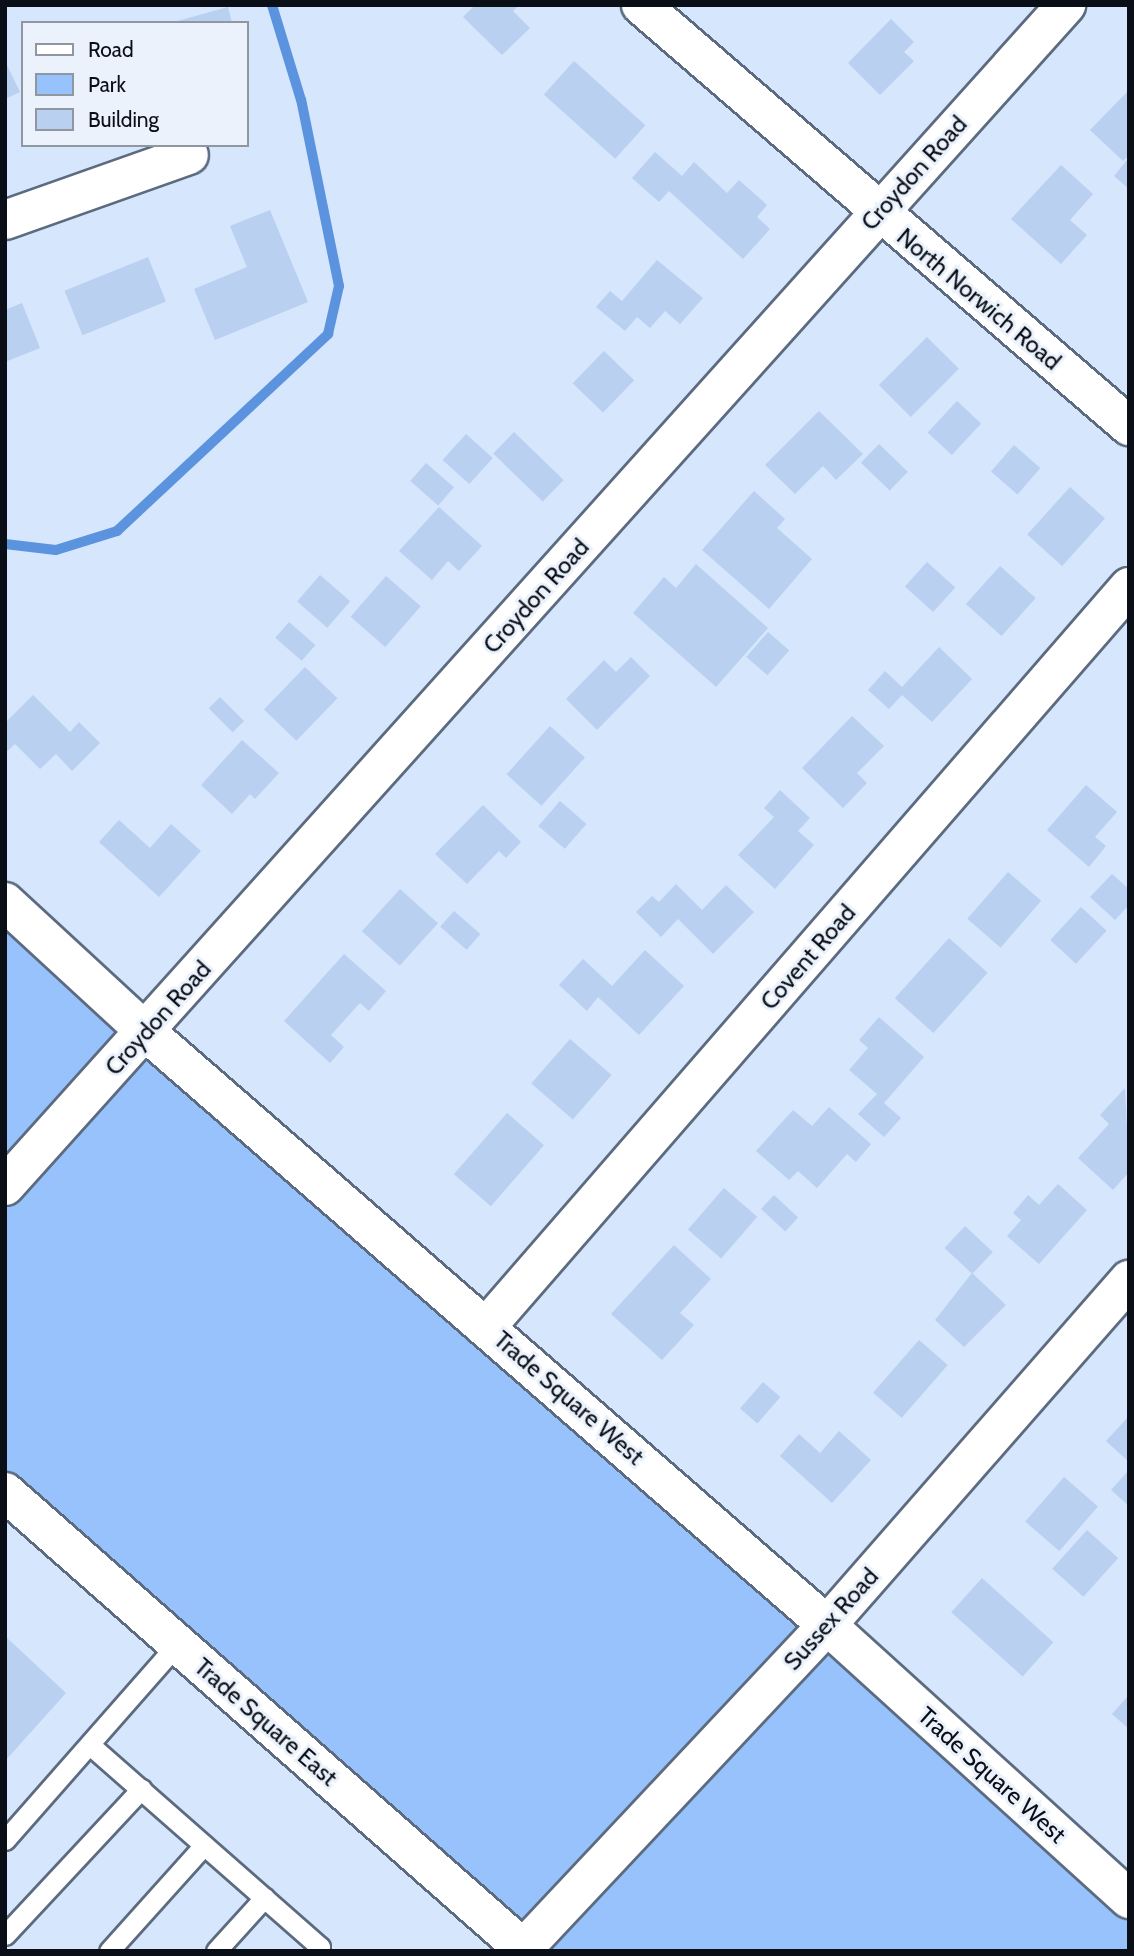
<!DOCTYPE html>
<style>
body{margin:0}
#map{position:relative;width:1134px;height:1956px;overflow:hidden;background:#d5e6fd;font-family:Cabin,sans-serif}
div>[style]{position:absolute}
.green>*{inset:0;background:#97c2fc}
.stream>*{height:10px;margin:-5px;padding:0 5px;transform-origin:5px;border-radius:5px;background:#5c93df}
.building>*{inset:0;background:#b9d0f1;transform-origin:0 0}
.roads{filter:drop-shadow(2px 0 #5c6b7f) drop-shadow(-2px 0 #5c6b7f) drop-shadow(0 2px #5c6b7f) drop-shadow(0 -2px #5c6b7f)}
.lane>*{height:19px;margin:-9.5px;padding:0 9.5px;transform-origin:9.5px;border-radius:9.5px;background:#fff}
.street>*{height:38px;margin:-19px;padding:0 19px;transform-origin:19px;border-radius:19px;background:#fff}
span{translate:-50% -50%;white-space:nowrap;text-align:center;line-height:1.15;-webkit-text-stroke:6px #ebf2fc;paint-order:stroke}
.street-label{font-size:24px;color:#0a0f17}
.frame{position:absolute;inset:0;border:7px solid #0a0f17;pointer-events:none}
.legend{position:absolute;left:21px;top:21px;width:228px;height:126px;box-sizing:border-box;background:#ebf2fc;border:2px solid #9197a0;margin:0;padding:9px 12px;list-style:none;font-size:21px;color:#0a0f17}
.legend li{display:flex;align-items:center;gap:14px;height:35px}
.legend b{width:35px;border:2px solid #9197a0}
</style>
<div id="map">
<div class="green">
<div style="clip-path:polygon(5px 902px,1129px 1899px,1129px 1951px,526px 1951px,5px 1493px)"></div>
</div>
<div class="stream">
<div style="left:5px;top:544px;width:51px;rotate:6.7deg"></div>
<div style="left:56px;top:550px;width:64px;rotate:-17.3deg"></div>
<div style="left:117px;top:531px;width:289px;rotate:-43deg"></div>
<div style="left:328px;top:334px;width:49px;rotate:-77.1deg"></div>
<div style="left:339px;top:286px;width:190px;rotate:-101.5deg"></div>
<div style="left:301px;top:100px;width:99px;rotate:-107deg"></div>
</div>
<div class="building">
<div style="clip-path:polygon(475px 5px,519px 5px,513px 11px,530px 28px,502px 55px,463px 17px)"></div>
<div style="clip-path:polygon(228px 7px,232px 23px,174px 23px,174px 22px)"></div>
<div style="clip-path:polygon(891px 19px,914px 42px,904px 52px,914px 61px,880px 95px,848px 63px)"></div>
<div style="clip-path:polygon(5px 61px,20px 92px,5px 99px)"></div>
<div style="left:574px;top:61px;width:96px;height:45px;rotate:42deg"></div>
<div style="clip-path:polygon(1129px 90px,1129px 155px,1123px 161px,1090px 130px)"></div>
<div style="clip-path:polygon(655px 152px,682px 176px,694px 162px,727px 193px,739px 180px,767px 205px,757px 217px,770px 229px,743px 259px,669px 191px,659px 202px,632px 178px)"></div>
<div style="clip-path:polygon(1127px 160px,1129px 162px,1129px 189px,1114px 176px)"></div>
<div style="clip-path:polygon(1061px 165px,1093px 194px,1070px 220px,1087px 235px,1061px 264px,1011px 219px)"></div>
<div style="clip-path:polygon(270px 210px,308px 302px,215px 340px,194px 289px,247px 267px,230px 226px)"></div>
<div style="left:148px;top:257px;width:48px;height:90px;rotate:68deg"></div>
<div style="clip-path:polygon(657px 260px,703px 298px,680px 324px,665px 311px,650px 328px,637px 317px,625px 331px,596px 307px,610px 291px,622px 301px)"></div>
<div style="clip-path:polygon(22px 303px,40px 348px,5px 362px,5px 310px)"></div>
<div style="left:927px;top:337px;width:45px;height:68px;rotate:45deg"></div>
<div style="left:604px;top:351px;width:42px;height:45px;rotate:44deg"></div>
<div style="left:957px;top:401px;width:33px;height:43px;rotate:43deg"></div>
<div style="clip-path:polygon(819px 411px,863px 454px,836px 480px,823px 466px,795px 494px,765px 465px)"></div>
<div style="left:514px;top:432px;width:69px;height:30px;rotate:44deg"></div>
<div style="left:466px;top:434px;width:36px;height:35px;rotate:42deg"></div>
<div style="left:879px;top:444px;width:40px;height:26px;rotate:44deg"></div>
<div style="left:1014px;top:445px;width:35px;height:35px;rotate:41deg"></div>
<div style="left:426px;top:463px;width:37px;height:24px;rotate:41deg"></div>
<div style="left:1070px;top:487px;width:47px;height:64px;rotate:42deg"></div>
<div style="clip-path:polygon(754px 491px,785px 519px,777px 528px,812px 559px,769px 609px,702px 550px)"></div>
<div style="clip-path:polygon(439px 507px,482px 546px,459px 571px,448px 561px,432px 580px,399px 551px)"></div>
<div style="left:927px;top:562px;width:38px;height:33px;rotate:42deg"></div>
<div style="clip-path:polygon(696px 564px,768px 628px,716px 687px,633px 613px,664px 577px,676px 588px)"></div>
<div style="left:1000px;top:566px;width:48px;height:51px;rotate:42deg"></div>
<div style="left:320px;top:575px;width:40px;height:35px;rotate:41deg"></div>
<div style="left:386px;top:576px;width:46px;height:54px;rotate:41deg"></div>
<div style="left:289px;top:622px;width:35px;height:21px;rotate:41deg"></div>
<div style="left:768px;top:632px;width:28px;height:33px;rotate:41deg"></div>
<div style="clip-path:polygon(939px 647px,972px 679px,932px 722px,902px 695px,889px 709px,868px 690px,885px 671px,902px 687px)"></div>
<div style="clip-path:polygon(631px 657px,650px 676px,597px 730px,566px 699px,604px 660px,616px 672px)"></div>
<div style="left:305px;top:667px;width:45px;height:59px;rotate:44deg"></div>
<div style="clip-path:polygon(33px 695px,70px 732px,79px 722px,100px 743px,72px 771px,56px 754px,40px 769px,15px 744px,5px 753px,5px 723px)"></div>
<div style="left:220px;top:697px;width:34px;height:16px;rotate:45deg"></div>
<div style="clip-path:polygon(852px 716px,884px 746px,857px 773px,867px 783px,843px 808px,802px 768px)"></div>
<div style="left:550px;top:726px;width:47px;height:65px;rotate:42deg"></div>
<div style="clip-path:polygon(242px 740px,279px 773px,255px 799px,250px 794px,232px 814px,201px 785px)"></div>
<div style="clip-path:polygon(1086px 785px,1117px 812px,1095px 837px,1106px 846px,1089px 867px,1047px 830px)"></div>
<div style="clip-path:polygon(780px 790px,810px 818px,798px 831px,814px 845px,775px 889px,738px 855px,774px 817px,764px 808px)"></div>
<div style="left:560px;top:801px;width:35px;height:33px;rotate:41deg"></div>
<div style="clip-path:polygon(483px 805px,521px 842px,506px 858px,499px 851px,467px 884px,435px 854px)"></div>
<div style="clip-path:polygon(119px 820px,150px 848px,171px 824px,201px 851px,159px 897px,99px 842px)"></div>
<div style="left:1008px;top:872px;width:44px;height:62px;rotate:41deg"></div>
<div style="clip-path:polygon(1112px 874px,1129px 889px,1129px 905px,1115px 920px,1090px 897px)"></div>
<div style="clip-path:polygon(676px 884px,702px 910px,726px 885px,754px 912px,713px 954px,678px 919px,661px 937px,636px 912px,652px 896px,659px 902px)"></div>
<div style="left:400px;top:889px;width:51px;height:57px;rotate:42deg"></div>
<div style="left:1081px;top:907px;width:35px;height:45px;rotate:43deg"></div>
<div style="left:454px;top:911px;width:35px;height:21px;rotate:41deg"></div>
<div style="left:949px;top:938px;width:52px;height:81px;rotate:42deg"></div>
<div style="clip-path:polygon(645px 950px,684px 986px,639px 1035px,598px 997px,587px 1011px,559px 985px,583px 959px,612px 986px)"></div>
<div style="clip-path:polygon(344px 954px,386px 991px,369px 1011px,360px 1003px,331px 1035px,344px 1047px,330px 1063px,284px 1021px)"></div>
<div style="clip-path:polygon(879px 1017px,924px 1057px,884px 1103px,901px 1118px,884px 1137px,858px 1114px,877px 1094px,849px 1070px,868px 1048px,859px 1040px)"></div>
<div style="left:570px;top:1039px;width:55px;height:59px;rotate:41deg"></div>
<div style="clip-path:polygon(1125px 1088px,1129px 1172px,1113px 1190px,1078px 1158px,1109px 1124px,1100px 1115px)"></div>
<div style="clip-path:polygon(829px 1107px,871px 1144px,856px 1162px,847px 1154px,817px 1188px,798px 1171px,789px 1180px,756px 1151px,793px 1110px,812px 1126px)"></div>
<div style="left:507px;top:1113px;width:49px;height:81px;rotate:41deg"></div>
<div style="clip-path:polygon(1058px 1184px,1087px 1210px,1039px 1264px,1007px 1236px,1021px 1220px,1013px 1213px,1028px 1195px,1039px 1205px)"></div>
<div style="left:724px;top:1188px;width:44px;height:55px;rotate:41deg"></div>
<div style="left:774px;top:1195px;width:33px;height:19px;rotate:43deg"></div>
<div style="left:965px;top:1226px;width:38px;height:30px;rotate:43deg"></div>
<div style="clip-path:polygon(674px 1245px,711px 1279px,680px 1313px,694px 1325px,662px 1360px,611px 1314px)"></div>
<div style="clip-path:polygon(972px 1273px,1006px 1305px,964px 1347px,935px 1320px)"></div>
<div style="left:919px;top:1340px;width:38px;height:70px;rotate:41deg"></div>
<div style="left:763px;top:1382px;width:23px;height:35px;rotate:41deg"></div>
<div style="clip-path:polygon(1129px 1416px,1129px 1462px,1106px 1441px)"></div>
<div style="clip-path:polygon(839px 1431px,871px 1460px,832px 1503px,780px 1456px,799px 1434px,820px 1453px)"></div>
<div style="clip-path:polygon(1129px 1470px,1129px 1506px,1111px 1490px)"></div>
<div style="left:1064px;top:1477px;width:45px;height:59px;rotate:41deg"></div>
<div style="left:1087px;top:1530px;width:42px;height:52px;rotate:42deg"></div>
<div style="left:982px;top:1578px;width:96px;height:46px;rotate:42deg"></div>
<div style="clip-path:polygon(5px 1636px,66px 1693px,5px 1761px)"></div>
<div style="clip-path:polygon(1129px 1695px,1129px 1729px,1112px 1714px)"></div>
</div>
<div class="roads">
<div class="lane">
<div style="left:90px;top:1745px;width:306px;rotate:41.3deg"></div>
<div style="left:320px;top:1947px;width:6px;rotate:135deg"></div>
<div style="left:5px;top:1840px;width:261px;rotate:-48.7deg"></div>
<div style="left:5px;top:1935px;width:200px;rotate:-47deg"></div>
<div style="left:109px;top:1951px;width:142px;rotate:-48.1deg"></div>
<div style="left:216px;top:1951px;width:72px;rotate:-47.8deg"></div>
</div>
<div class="street">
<div style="left:641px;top:5px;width:645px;rotate:40.78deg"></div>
<div style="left:5px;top:220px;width:195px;rotate:-19.5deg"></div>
<div style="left:5px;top:902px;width:192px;rotate:42.7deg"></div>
<div style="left:146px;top:1032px;width:903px;rotate:41.05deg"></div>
<div style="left:827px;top:1625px;width:408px;rotate:42.2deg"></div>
<div style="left:5px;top:1186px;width:1588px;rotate:-48.06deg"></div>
<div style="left:487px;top:1326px;width:979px;rotate:-49.02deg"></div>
<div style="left:5px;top:1492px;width:694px;rotate:41.38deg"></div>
<div style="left:523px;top:1949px;width:444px;rotate:-46.8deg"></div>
<div style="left:827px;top:1625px;width:459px;rotate:-48.8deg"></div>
</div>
</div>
<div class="street-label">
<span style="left:914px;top:173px;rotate:-48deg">Croydon Road</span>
<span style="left:979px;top:299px;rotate:40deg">North Norwich Road</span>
<span style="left:536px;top:596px;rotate:-48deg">Croydon Road</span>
<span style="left:808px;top:957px;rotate:-49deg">Covent Road</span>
<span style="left:158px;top:1018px;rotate:-48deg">Croydon Road</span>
<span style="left:569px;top:1398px;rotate:41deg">Trade Square West</span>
<span style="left:831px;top:1619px;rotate:-48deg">Sussex Road</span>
<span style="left:266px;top:1722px;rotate:41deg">Trade Square East</span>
<span style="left:992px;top:1775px;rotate:42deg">Trade Square West</span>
</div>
<div class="frame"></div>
<ul class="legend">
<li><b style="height:9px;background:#fff"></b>Road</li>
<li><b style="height:19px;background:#97c2fc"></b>Park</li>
<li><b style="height:19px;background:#b9d0f1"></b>Building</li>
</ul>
</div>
